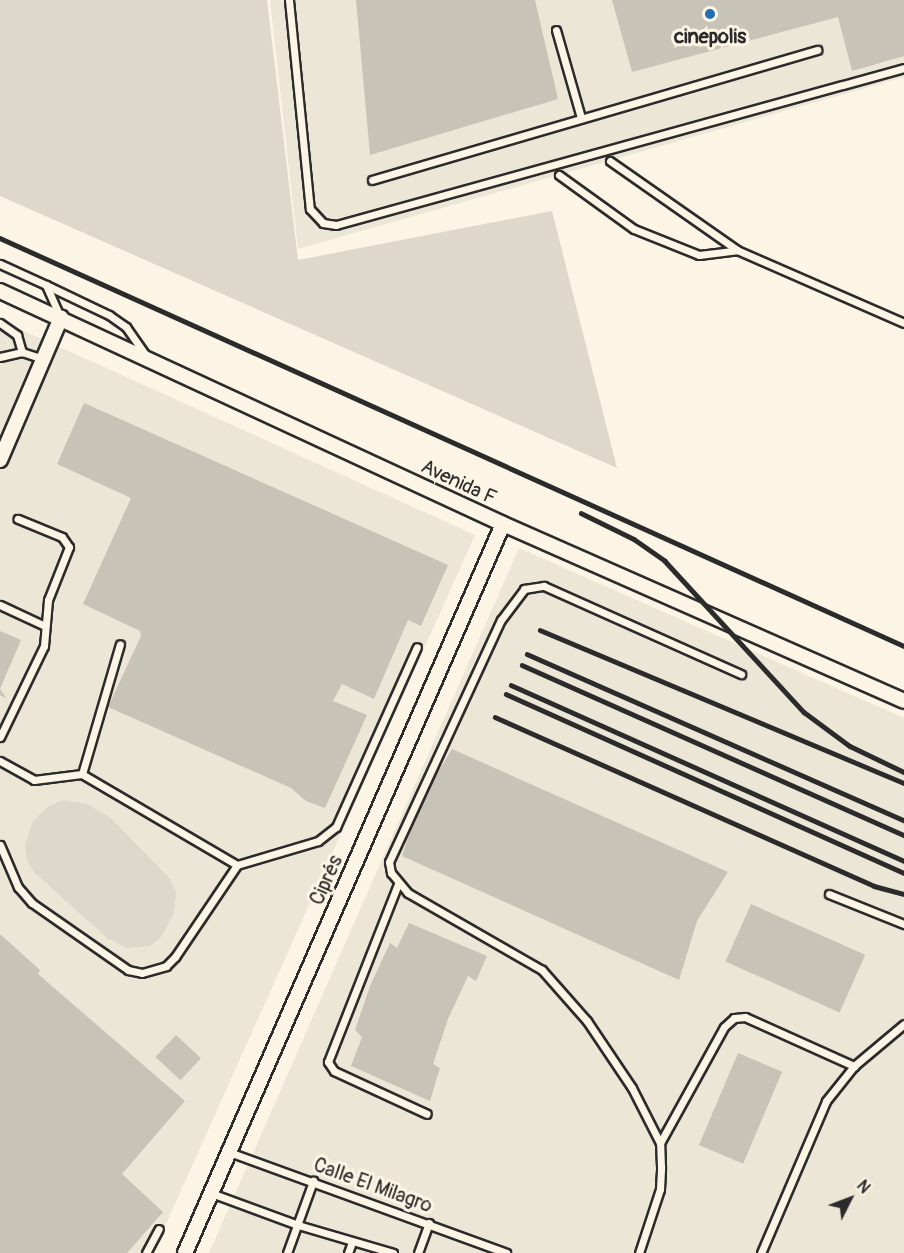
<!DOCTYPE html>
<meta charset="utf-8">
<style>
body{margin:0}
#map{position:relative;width:904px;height:1253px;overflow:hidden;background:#fcf5e5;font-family:Pangolin,sans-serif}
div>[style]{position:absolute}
.built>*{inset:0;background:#ece6d7}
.green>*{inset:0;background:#ded8ca}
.building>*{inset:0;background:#c8c3b7;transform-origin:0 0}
.roads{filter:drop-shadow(2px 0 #2b2b2b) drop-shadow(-2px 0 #2b2b2b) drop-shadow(0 2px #2b2b2b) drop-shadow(0 -2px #2b2b2b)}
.lane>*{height:7px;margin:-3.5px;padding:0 3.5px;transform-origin:3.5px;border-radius:3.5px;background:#fcf5e5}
.street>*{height:14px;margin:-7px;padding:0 7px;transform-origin:7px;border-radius:7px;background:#fcf5e5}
.rail>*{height:4.5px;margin:-2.25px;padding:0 2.25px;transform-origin:2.25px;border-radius:2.25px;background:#2b2b2b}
.dots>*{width:16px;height:16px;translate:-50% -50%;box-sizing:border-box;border:3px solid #fcf5e5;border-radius:50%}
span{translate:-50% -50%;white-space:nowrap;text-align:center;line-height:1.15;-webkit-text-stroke:6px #fcf5e5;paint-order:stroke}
.poi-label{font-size:20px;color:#2b2b2b;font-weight:700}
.street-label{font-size:20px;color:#2b2b2b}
.north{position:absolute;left:820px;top:1169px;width:60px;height:60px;-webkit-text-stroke:4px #fcf5e5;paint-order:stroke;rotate:48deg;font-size:16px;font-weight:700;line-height:24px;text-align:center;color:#2b2b2b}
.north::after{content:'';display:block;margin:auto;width:21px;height:27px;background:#2b2b2b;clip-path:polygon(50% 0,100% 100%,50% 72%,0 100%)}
</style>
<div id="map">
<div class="built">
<div style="clip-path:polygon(270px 0,904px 0,904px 77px,298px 249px)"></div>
<div style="clip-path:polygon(0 320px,475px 535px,153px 1253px,0 1253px)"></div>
<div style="clip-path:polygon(519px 548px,904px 718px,904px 1253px,209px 1253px)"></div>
</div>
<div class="green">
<div style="clip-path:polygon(0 0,267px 0,298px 260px,552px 211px,617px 468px,0 196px)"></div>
<div style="clip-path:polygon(64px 800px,88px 804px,112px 819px,170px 879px,176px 892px,174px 914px,161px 937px,150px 946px,128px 948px,108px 939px,34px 872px,27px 861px,25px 845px,33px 821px,49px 806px)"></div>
</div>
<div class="building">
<div style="clip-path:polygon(356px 0,535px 0,558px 99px,370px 155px)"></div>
<div style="clip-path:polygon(612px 0,904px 0,904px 56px,852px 71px,838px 17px,632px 72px)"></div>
<div style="clip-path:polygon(84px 403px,448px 565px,421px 626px,408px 620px,374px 699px,342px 684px,333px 701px,367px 715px,325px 808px,306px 801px,291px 788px,108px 707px,141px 636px,140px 631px,83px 604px,131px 498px,57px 464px)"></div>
<div style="clip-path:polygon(0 631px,21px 640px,0 689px,7px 699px,0 695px)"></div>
<div style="clip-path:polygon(452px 749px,728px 872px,697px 921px,679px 980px,402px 856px,421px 800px)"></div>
<div style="left:751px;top:904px;width:125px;height:63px;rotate:24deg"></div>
<div style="clip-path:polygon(409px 923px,487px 956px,476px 981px,468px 976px,448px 1019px,433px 1064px,440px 1068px,430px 1101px,351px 1066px,362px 1037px,355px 1030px,370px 986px,390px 943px,397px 948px)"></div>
<div style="clip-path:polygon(0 934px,40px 970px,38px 974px,185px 1101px,122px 1174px,163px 1212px,127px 1253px,0 1253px)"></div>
<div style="left:176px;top:1035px;width:34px;height:30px;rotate:43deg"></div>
<div style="left:738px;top:1053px;width:48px;height:100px;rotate:23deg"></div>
</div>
<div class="roads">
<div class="lane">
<div style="left:289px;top:0;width:210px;rotate:84.3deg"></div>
<div style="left:310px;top:209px;width:19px;rotate:47deg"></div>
<div style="left:323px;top:223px;width:13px;rotate:9deg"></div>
<div style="left:336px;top:225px;width:589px;rotate:-15.45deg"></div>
<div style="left:556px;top:30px;width:91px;rotate:74.1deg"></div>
<div style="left:610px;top:161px;width:155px;rotate:35deg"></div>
<div style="left:737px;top:250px;width:182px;rotate:23.6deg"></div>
<div style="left:559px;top:175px;width:92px;rotate:35.8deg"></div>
<div style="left:634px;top:229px;width:70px;rotate:21.8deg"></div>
<div style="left:699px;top:255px;width:38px;rotate:-7deg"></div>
<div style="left:372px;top:180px;width:464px;rotate:-16.3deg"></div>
<div style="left:0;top:264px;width:51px;rotate:24.5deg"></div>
<div style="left:46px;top:285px;width:34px;rotate:66deg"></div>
<div style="left:46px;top:285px;width:70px;rotate:25.5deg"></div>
<div style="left:109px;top:315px;width:21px;rotate:35deg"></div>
<div style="left:126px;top:327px;width:35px;rotate:55deg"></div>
<div style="left:0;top:323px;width:21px;rotate:35deg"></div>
<div style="left:17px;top:335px;width:18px;rotate:74deg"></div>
<div style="left:22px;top:352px;width:22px;rotate:18deg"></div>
<div style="left:0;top:357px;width:23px;rotate:-13deg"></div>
<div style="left:0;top:605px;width:50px;rotate:25deg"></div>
<div style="left:0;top:737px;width:101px;rotate:-64.2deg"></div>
<div style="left:44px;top:646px;width:46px;rotate:-85deg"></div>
<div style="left:48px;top:600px;width:57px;rotate:-68.4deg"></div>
<div style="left:69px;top:547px;width:12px;rotate:-125deg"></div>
<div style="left:62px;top:537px;width:48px;rotate:-157.8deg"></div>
<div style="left:0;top:761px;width:39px;rotate:29deg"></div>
<div style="left:34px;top:780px;width:48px;rotate:-7.1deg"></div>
<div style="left:0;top:845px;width:46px;rotate:66.8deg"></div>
<div style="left:18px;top:887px;width:21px;rotate:49deg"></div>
<div style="left:32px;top:903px;width:117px;rotate:34.9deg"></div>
<div style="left:128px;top:970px;width:14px;rotate:12deg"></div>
<div style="left:142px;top:973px;width:25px;rotate:-16deg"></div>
<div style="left:166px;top:966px;width:13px;rotate:-45deg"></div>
<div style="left:175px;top:957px;width:111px;rotate:-56deg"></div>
<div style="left:237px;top:865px;width:180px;rotate:-149.6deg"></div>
<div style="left:82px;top:774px;width:135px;rotate:-73.7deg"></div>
<div style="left:237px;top:865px;width:84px;rotate:-16.5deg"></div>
<div style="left:318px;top:841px;width:23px;rotate:-38deg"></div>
<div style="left:336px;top:827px;width:197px;rotate:-65.8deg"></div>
<div style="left:398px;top:884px;width:191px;rotate:111.5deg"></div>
<div style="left:328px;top:1062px;width:11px;rotate:56deg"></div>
<div style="left:334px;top:1071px;width:102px;rotate:24.8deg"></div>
<div style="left:829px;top:894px;width:81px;rotate:21.8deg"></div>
<div style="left:660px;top:1143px;width:132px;rotate:-61.1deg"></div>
<div style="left:724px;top:1027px;width:13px;rotate:-42deg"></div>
<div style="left:734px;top:1018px;width:11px;rotate:-5deg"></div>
<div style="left:745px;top:1017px;width:120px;rotate:24.2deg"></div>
<div style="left:229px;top:1152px;width:295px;rotate:20deg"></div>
<div style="left:211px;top:1193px;width:93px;rotate:20.2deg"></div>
<div style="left:298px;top:1225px;width:99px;rotate:16.4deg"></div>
<div style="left:146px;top:1253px;width:27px;rotate:-62deg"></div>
<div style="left:287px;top:1253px;width:77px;rotate:-70.1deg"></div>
<div style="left:348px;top:1253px;width:12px;rotate:-70deg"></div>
<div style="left:418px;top:1253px;width:32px;rotate:-70deg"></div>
<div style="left:639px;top:1253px;width:67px;rotate:-71.8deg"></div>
<div style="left:660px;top:1189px;width:22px;rotate:-87deg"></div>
<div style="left:661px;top:1167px;width:24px;rotate:-92deg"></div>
<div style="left:660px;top:1143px;width:62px;rotate:-117deg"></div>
<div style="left:632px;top:1088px;width:81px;rotate:-123.9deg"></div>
<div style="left:587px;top:1021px;width:68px;rotate:-131.4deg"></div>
<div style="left:542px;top:970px;width:155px;rotate:-150.1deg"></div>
<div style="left:408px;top:893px;width:26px;rotate:-130deg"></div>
<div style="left:391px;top:873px;width:11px;rotate:-100deg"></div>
<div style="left:389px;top:862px;width:267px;rotate:-65.2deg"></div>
<div style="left:501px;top:620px;width:39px;rotate:-53deg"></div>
<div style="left:524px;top:589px;width:20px;rotate:-9deg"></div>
<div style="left:544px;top:586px;width:216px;rotate:24.1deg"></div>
<div style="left:761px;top:1253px;width:165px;rotate:-66.8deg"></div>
<div style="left:826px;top:1101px;width:45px;rotate:-51.3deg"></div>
<div style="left:854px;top:1066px;width:65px;rotate:-40deg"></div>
</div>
<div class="street">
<div style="left:0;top:291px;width:554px;rotate:24.85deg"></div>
<div style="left:503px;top:524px;width:438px;rotate:23.8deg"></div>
<div style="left:0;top:460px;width:155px;rotate:-66.8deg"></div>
<div style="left:185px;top:1253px;width:795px;rotate:-66.43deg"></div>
</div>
</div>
<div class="rail">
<div style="left:0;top:238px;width:992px;rotate:24.29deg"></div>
<div style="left:581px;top:513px;width:59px;rotate:26.1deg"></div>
<div style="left:634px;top:539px;width:38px;rotate:35deg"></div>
<div style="left:665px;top:561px;width:205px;rotate:47.4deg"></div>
<div style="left:804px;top:712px;width:57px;rotate:36.5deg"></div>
<div style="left:850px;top:746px;width:60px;rotate:25.7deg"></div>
<div style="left:540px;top:630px;width:395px;rotate:22.8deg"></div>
<div style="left:527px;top:654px;width:412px;rotate:23.8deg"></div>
<div style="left:522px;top:665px;width:418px;rotate:24deg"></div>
<div style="left:511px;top:685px;width:431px;rotate:24.1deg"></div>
<div style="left:506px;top:694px;width:436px;rotate:24.2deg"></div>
<div style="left:495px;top:717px;width:415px;rotate:24deg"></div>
<div style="left:874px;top:886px;width:31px;rotate:15deg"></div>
</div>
<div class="dots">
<div style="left:710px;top:14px;background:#1f6fb2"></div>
</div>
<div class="poi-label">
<span style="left:710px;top:36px">cinepolis</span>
</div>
<div class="street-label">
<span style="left:459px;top:482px;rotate:25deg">Avenida F</span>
<span style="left:326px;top:880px;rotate:-66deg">Ciprés</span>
<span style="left:373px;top:1185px;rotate:20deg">Calle El Milagro</span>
</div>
<div class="north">N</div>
</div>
